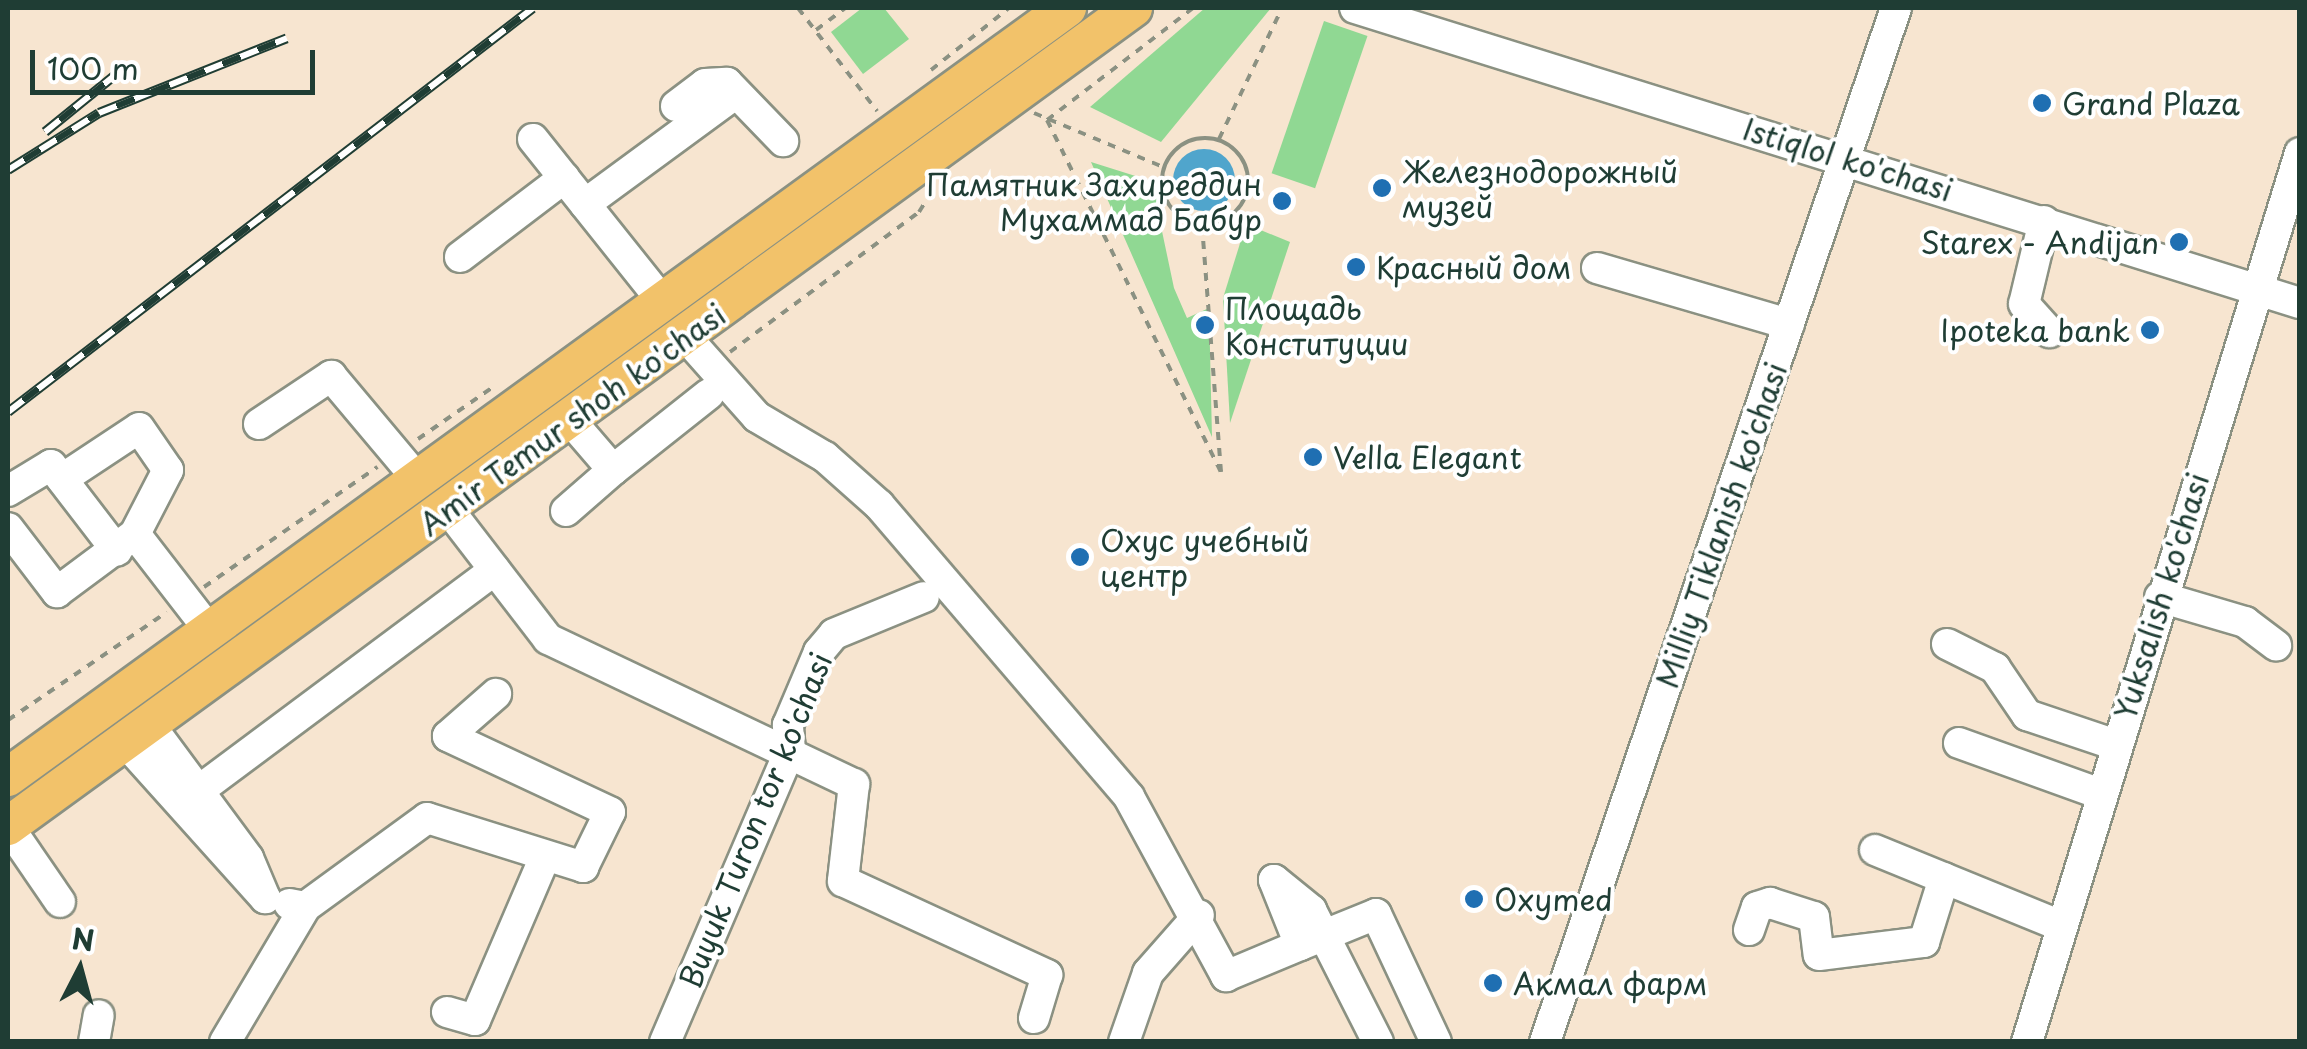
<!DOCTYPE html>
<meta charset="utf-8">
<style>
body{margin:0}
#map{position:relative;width:2307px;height:1049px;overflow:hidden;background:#f7e5d0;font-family:"Playpen Sans",sans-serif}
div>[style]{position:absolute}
.green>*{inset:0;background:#90d893;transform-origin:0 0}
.water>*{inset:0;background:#50a5cc}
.round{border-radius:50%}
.path>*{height:4px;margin-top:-2px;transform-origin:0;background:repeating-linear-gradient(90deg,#8b9182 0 8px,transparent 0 16px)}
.path>.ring{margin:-2px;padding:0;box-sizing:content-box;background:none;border:4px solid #8b9182;border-radius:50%}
.roads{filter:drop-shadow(2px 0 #8b9182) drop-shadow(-2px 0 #8b9182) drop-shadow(0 2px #8b9182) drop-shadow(0 -2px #8b9182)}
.minor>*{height:30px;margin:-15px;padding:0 15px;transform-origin:15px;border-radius:15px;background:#fff}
.major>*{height:38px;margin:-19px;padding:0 19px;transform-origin:19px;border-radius:19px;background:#f2c26a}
.rail>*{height:10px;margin-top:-5px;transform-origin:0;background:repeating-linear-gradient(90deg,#fff 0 19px,#1f3d34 0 38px);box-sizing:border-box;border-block:2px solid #1f3d34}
.dots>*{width:28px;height:28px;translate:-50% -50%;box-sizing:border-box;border:5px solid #fff;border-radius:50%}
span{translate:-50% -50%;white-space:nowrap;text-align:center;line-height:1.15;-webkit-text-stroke:8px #fff;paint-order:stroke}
.poi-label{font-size:30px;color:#1f3d34}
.left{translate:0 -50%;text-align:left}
.right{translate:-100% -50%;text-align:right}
.street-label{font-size:30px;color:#1f3d34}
.frame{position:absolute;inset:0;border:10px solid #1f3d34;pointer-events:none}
.north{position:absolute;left:30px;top:919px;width:100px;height:100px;-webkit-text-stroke:8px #fff;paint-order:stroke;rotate:6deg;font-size:28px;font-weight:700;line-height:40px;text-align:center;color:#1f3d34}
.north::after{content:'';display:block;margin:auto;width:35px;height:45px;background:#1f3d34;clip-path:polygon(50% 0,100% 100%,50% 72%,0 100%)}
.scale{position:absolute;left:30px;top:50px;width:285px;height:45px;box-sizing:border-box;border:5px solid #1f3d34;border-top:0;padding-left:12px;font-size:30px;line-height:35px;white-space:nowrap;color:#1f3d34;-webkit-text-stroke:8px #fff;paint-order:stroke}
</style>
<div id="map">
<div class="green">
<div style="clip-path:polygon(862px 8px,884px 8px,909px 39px,863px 74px,831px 32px)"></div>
<div style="clip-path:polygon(1205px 8px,1271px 8px,1161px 142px,1090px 107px)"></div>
<div style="left:1324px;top:21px;width:46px;height:161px;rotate:19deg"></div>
<div style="clip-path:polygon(1091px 162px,1164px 185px,1159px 217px,1174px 288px,1187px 318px,1209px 308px,1212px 437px)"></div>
<div style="clip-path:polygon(1246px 224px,1290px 242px,1230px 423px,1223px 298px)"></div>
</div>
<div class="water">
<div class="round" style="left:1173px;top:149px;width:62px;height:62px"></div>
</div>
<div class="path">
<div style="left:798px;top:8px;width:130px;rotate:52.5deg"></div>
<div style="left:1193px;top:8px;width:184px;rotate:142.5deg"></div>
<div style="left:1047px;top:120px;width:393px;rotate:63.7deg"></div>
<div style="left:1221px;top:472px;width:248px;rotate:-94.4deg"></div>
<div style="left:816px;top:30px;width:36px;rotate:-37deg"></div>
<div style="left:931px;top:70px;width:100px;rotate:-38.5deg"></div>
<div style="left:1034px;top:113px;width:140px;rotate:22.7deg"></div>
<div class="ring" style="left:1162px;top:138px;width:82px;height:82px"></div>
<div style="left:1219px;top:139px;width:145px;rotate:-64.3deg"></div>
<div style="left:730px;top:352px;width:235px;rotate:-36.5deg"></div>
<div style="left:919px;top:212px;width:26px;rotate:-58deg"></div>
<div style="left:418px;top:439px;width:95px;rotate:-34.7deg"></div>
<div style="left:204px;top:587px;width:211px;rotate:-34.7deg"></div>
<div style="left:8px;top:720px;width:192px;rotate:-34.2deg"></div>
</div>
<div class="roads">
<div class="minor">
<div style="left:1355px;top:8px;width:990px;rotate:17.34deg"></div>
<div style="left:676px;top:106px;width:36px;rotate:-37deg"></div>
<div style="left:705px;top:84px;width:22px;rotate:-3deg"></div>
<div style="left:727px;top:83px;width:81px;rotate:46deg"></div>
<div style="left:533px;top:139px;width:208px;rotate:51.4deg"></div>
<div style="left:585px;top:204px;width:187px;rotate:-36.3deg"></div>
<div style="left:2044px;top:221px;width:85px;rotate:103.5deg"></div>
<div style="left:2024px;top:304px;width:38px;rotate:48deg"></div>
<div style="left:460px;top:257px;width:131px;rotate:-37.2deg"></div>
<div style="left:1597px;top:268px;width:200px;rotate:16.3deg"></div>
<div style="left:685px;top:336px;width:108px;rotate:48.4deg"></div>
<div style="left:757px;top:417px;width:79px;rotate:30.5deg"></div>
<div style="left:825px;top:457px;width:72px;rotate:41.6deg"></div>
<div style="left:879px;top:505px;width:384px;rotate:49.4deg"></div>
<div style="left:1129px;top:797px;width:204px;rotate:61.5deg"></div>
<div style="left:1226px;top:976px;width:80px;rotate:-22.7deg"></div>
<div style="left:259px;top:424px;width:87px;rotate:-33.7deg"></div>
<div style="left:331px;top:376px;width:137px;rotate:50deg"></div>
<div style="left:613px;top:470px;width:122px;rotate:-38.4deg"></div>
<div style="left:62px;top:479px;width:92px;rotate:-33.5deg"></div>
<div style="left:139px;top:428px;width:51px;rotate:55.4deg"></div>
<div style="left:168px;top:470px;width:72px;rotate:117.3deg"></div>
<div style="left:135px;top:534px;width:123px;rotate:52.3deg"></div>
<div style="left:8px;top:491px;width:50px;rotate:-31.2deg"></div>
<div style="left:51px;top:465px;width:108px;rotate:52.5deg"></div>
<div style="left:448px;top:509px;width:164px;rotate:52.4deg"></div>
<div style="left:548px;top:639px;width:339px;rotate:25.4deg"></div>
<div style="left:854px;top:784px;width:98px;rotate:96.5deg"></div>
<div style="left:843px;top:881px;width:225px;rotate:24.7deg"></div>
<div style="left:1047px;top:975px;width:45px;rotate:106.8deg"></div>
<div style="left:566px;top:511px;width:62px;rotate:-41.1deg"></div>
<div style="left:613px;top:470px;width:66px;rotate:-130.7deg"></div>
<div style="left:8px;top:528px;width:81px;rotate:52.6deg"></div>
<div style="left:57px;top:592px;width:97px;rotate:-36.6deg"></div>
<div style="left:2160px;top:597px;width:89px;rotate:16.4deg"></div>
<div style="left:2245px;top:622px;width:39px;rotate:37deg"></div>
<div style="left:1947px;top:644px;width:54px;rotate:26.6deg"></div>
<div style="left:1995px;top:668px;width:57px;rotate:55.8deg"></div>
<div style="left:2027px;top:715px;width:94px;rotate:18.6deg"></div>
<div style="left:125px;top:742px;width:210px;rotate:48.1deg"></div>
<div style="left:265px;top:898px;width:43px;rotate:-113deg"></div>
<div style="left:248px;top:858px;width:167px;rotate:-126.5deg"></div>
<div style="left:1959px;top:743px;width:151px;rotate:19.8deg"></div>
<div style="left:186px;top:800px;width:385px;rotate:-36.7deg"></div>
<div style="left:8px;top:826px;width:92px;rotate:55.6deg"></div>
<div style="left:1875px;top:850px;width:201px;rotate:22.2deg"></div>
<div style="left:1274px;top:880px;width:70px;rotate:68.2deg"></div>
<div style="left:1300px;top:945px;width:82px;rotate:-22.2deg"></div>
<div style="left:1376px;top:914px;width:141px;rotate:64.9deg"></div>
<div style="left:1274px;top:880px;width:48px;rotate:39deg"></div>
<div style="left:1311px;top:910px;width:148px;rotate:63.1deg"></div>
<div style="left:305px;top:907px;width:151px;rotate:-36.1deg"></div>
<div style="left:427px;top:818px;width:164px;rotate:17.4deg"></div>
<div style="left:583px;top:867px;width:61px;rotate:-63.9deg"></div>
<div style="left:610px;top:812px;width:179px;rotate:-154.9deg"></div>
<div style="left:448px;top:736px;width:64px;rotate:-41.2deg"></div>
<div style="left:1749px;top:930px;width:24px;rotate:-71deg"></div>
<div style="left:1757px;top:907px;width:14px;rotate:-17deg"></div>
<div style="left:1770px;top:903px;width:46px;rotate:17.7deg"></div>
<div style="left:1814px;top:917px;width:38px;rotate:83deg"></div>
<div style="left:1819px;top:955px;width:106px;rotate:-7.1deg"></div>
<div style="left:1924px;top:942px;width:67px;rotate:-72.6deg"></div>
<div style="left:447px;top:1012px;width:29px;rotate:16deg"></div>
<div style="left:475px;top:1020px;width:175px;rotate:-66.8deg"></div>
<div style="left:94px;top:1042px;width:27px;rotate:-80deg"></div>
<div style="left:225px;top:1042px;width:157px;rotate:-59.3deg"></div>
<div style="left:305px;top:907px;width:16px;rotate:-169deg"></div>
<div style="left:665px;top:1042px;width:318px;rotate:-66.8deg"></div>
<div style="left:790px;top:750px;width:25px;rotate:-95deg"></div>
<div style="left:788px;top:725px;width:79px;rotate:-67deg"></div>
<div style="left:819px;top:652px;width:23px;rotate:-50deg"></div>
<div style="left:834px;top:634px;width:97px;rotate:-22.3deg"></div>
<div style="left:1124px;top:1042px;width:73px;rotate:-70.8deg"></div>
<div style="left:1148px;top:973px;width:77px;rotate:-48.7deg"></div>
<div style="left:1545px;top:1042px;width:1092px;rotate:-71.25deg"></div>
<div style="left:2027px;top:1042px;width:930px;rotate:-72.93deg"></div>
</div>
<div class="major">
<div style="left:8px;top:777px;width:1309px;rotate:-35.99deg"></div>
<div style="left:8px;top:826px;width:1391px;rotate:-36.02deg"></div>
</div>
</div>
<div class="rail">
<div style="left:45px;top:132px;width:97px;rotate:-39.1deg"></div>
<div style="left:8px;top:170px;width:107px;rotate:-32.1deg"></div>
<div style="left:99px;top:113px;width:202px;rotate:-21.7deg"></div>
<div style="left:8px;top:412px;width:662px;rotate:-37.58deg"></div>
</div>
<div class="dots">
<div style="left:2042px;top:103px;background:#1f6fb2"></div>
<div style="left:1382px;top:188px;background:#1f6fb2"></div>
<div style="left:1282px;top:201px;background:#1f6fb2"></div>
<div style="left:2179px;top:242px;background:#1f6fb2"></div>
<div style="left:1356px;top:267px;background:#1f6fb2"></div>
<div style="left:1205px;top:325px;background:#1f6fb2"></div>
<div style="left:2150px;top:330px;background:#1f6fb2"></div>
<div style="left:1313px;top:457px;background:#1f6fb2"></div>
<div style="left:1080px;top:557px;background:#1f6fb2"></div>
<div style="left:1474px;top:899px;background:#1f6fb2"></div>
<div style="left:1493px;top:983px;background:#1f6fb2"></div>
</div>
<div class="poi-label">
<span class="left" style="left:2062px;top:103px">Grand Plaza</span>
<span class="left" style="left:1402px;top:188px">Железнодорожный<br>музей</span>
<span class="right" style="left:1262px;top:201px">Памятник Захиреддин<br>Мухаммад Бабур</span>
<span class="right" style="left:2159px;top:242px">Starex - Andijan</span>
<span class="left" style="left:1376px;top:267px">Красный дом</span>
<span class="left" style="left:1225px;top:325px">Площадь<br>Конституции</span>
<span class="right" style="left:2130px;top:330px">Ipoteka bank</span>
<span class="left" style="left:1333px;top:457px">Vella Elegant</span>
<span class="left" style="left:1100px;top:557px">Охус учебный<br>центр</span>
<span class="left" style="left:1494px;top:899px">Oxymed</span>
<span class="left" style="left:1513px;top:983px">Акмал фарм</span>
</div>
<div class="street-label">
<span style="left:1848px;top:159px;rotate:17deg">Istiqlol ko'chasi</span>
<span style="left:572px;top:419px;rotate:-36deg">Amir Temur shoh ko'chasi</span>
<span style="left:1721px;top:525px;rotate:-71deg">Milliy Tiklanish ko'chasi</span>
<span style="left:2161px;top:596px;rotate:-73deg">Yuksalish ko'chasi</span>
<span style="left:755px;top:820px;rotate:-68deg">Buyuk Turon tor ko'chasi</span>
</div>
<div class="frame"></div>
<div class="north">N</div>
<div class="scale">100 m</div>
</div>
